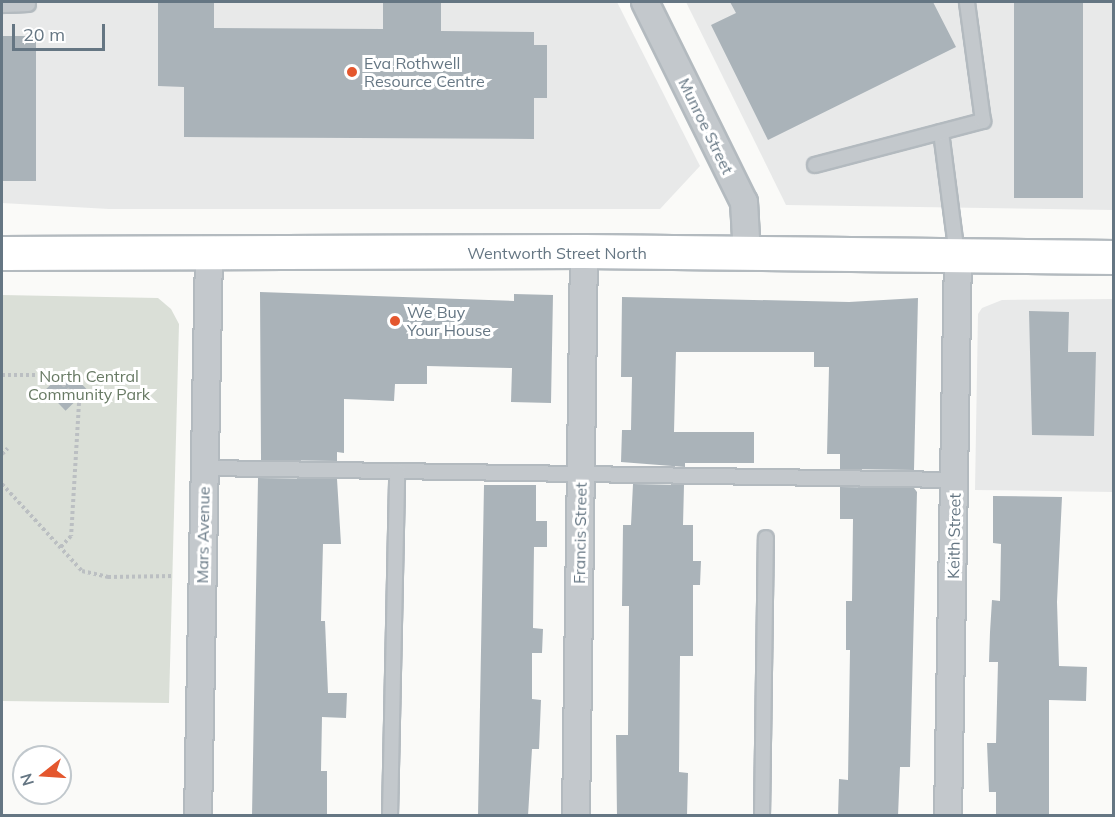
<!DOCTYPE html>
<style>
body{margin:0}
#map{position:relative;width:1115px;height:817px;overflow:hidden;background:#fafaf8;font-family:Mulish,sans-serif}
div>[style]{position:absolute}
.built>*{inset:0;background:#e8e9e9}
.green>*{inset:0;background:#dadfd7}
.building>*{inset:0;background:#aab3b9;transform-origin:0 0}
.path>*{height:4px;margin-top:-2px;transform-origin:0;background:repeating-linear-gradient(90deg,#bbbfc2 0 3px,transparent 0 6px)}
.roads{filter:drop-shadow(2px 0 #b3babf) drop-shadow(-2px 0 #b3babf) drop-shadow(0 2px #b3babf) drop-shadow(0 -2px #b3babf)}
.lane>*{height:14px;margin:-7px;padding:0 7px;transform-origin:7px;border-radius:7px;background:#c3c8cc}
.street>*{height:26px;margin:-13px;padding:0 13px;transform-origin:13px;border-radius:13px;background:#c3c8cc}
.secondary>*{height:33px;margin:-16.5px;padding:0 16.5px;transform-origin:16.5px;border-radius:16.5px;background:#fff}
.dots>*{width:16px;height:16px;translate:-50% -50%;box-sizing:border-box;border:3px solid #fff;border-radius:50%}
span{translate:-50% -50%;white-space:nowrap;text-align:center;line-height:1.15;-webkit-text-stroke:6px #fff;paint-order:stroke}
.poi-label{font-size:16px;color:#657683}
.left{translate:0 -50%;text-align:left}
.street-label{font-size:16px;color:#657683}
.park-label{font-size:16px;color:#687a64}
.frame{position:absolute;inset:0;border:3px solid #657683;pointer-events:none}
.north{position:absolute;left:12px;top:745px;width:60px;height:60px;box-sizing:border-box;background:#fff;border:2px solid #c1c8cd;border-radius:50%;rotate:253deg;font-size:16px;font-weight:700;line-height:24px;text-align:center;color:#657683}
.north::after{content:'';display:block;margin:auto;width:21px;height:27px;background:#e4572e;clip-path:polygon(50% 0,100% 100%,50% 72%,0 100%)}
.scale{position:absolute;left:12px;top:24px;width:93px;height:27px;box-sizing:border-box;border:3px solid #657683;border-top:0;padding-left:8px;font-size:18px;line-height:21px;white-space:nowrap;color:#657683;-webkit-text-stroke:4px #fff;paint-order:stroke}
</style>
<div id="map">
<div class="built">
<div style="clip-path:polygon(2px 2px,617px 2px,700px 166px,660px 209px,109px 209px,2px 203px)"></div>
<div style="clip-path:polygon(686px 2px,1113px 2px,1113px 210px,786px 205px)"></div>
<div style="clip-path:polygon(1113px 299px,1113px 492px,975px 490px,978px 314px,982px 308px,1002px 300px)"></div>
</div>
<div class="green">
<div style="clip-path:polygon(2px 295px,158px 298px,171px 309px,179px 324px,169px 703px,2px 701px)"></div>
</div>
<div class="building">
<div style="clip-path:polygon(158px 2px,214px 2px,214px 28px,383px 29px,383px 2px,441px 2px,441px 31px,534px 32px,534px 45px,547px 45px,547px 98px,534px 98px,534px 139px,184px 137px,184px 87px,158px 86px)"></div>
<div style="clip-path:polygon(730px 2px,933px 2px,956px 47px,768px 140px,711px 25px,736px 13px)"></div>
<div style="left:1014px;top:2px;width:69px;height:196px"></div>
<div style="left:2px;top:36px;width:34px;height:145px"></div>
<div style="clip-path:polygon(260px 292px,514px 301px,514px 294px,553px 295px,551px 403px,511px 402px,512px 368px,427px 366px,427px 384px,395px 384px,394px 401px,344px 399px,344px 453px,337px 452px,337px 461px,261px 460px)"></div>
<div style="clip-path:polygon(622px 297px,849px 302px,918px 298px,914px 470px,840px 469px,840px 454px,827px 454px,829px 367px,814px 367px,814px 352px,676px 352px,674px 432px,754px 432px,754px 463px,685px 463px,685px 467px,621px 462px,622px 430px,631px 430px,632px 377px,621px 377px)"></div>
<div style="clip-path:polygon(1029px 311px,1069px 312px,1068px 352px,1096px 352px,1094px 436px,1032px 435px)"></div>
<div style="left:67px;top:369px;width:29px;height:30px;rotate:46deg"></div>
<div style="clip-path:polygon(258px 478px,337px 479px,341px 544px,323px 544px,321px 621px,325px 621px,328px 693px,347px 693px,346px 718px,322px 717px,321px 771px,327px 771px,327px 816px,252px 816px)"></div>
<div style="clip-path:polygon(633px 484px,684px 485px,683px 525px,693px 525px,693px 561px,701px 561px,700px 585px,693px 585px,693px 656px,680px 656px,679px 772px,688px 773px,687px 816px,617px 816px,616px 735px,628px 735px,629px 606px,622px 606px,623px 525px,631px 525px)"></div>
<div style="clip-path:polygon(484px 485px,536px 485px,536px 521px,547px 521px,547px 547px,534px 547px,533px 628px,543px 629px,542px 653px,532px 653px,532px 699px,541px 700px,539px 749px,532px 749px,528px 816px,478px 816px)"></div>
<div style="clip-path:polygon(840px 487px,914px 488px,917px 492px,910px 767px,900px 767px,898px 816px,838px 816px,839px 779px,848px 780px,850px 650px,846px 650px,846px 601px,852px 601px,853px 519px,840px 519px)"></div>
<div style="clip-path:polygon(993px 496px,1062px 497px,1057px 602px,1059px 666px,1087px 667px,1086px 701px,1049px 700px,1049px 816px,996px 816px,996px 792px,989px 792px,987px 743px,996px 743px,998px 662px,989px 662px,990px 632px,992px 600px,1000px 601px,1001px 544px,993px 543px)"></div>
</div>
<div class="path">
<div style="left:2px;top:375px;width:53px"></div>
<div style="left:55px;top:375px;width:37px;rotate:49deg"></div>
<div style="left:79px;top:403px;width:133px;rotate:93.4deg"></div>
<div style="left:71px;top:536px;width:18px;rotate:133deg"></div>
<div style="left:2px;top:454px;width:8px;rotate:-45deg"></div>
<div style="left:2px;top:484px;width:118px;rotate:47.4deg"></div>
<div style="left:82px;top:571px;width:27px;rotate:13deg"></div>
<div style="left:108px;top:577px;width:66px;rotate:-0.9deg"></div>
</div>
<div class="roads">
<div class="lane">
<div style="left:2px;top:5px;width:26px;rotate:-2deg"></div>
<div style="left:941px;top:132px;width:124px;rotate:82.6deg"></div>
<div style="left:815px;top:165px;width:174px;rotate:-14.7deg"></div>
<div style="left:983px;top:121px;width:120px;rotate:-97.7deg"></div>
<div style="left:205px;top:468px;width:750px;rotate:0.92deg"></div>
<div style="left:390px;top:816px;width:345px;rotate:-88.8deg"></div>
<div style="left:762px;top:816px;width:278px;rotate:-89.2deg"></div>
</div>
<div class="street">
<div style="left:645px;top:2px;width:223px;rotate:63.7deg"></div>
<div style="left:744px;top:202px;width:53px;rotate:86.8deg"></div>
<div style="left:198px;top:816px;width:561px;rotate:-88.88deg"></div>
<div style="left:576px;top:816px;width:565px;rotate:-89.19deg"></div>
<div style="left:948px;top:816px;width:559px;rotate:-88.98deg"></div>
</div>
<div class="secondary">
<div style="left:2px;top:253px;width:582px;rotate:-0.2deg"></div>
<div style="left:584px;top:251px;width:530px;rotate:0.65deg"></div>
</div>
</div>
<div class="dots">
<div style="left:352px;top:72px;background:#e4572e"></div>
<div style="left:395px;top:321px;background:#e4572e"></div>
</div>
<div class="poi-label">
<span class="left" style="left:364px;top:72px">Eva Rothwell<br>Resource Centre</span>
<span class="left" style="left:407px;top:321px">We Buy<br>Your House</span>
</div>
<div class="street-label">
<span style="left:706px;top:126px;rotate:64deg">Munroe Street</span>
<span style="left:557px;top:253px">Wentworth Street North</span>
<span style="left:580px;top:533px;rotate:-89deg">Francis Street</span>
<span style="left:203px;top:535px;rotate:-89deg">Mars Avenue</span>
<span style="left:954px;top:536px;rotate:-89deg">Keith Street</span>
</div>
<div class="park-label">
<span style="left:89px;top:385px">North Central<br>Community Park</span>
</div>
<div class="frame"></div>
<div class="north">N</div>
<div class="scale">20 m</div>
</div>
